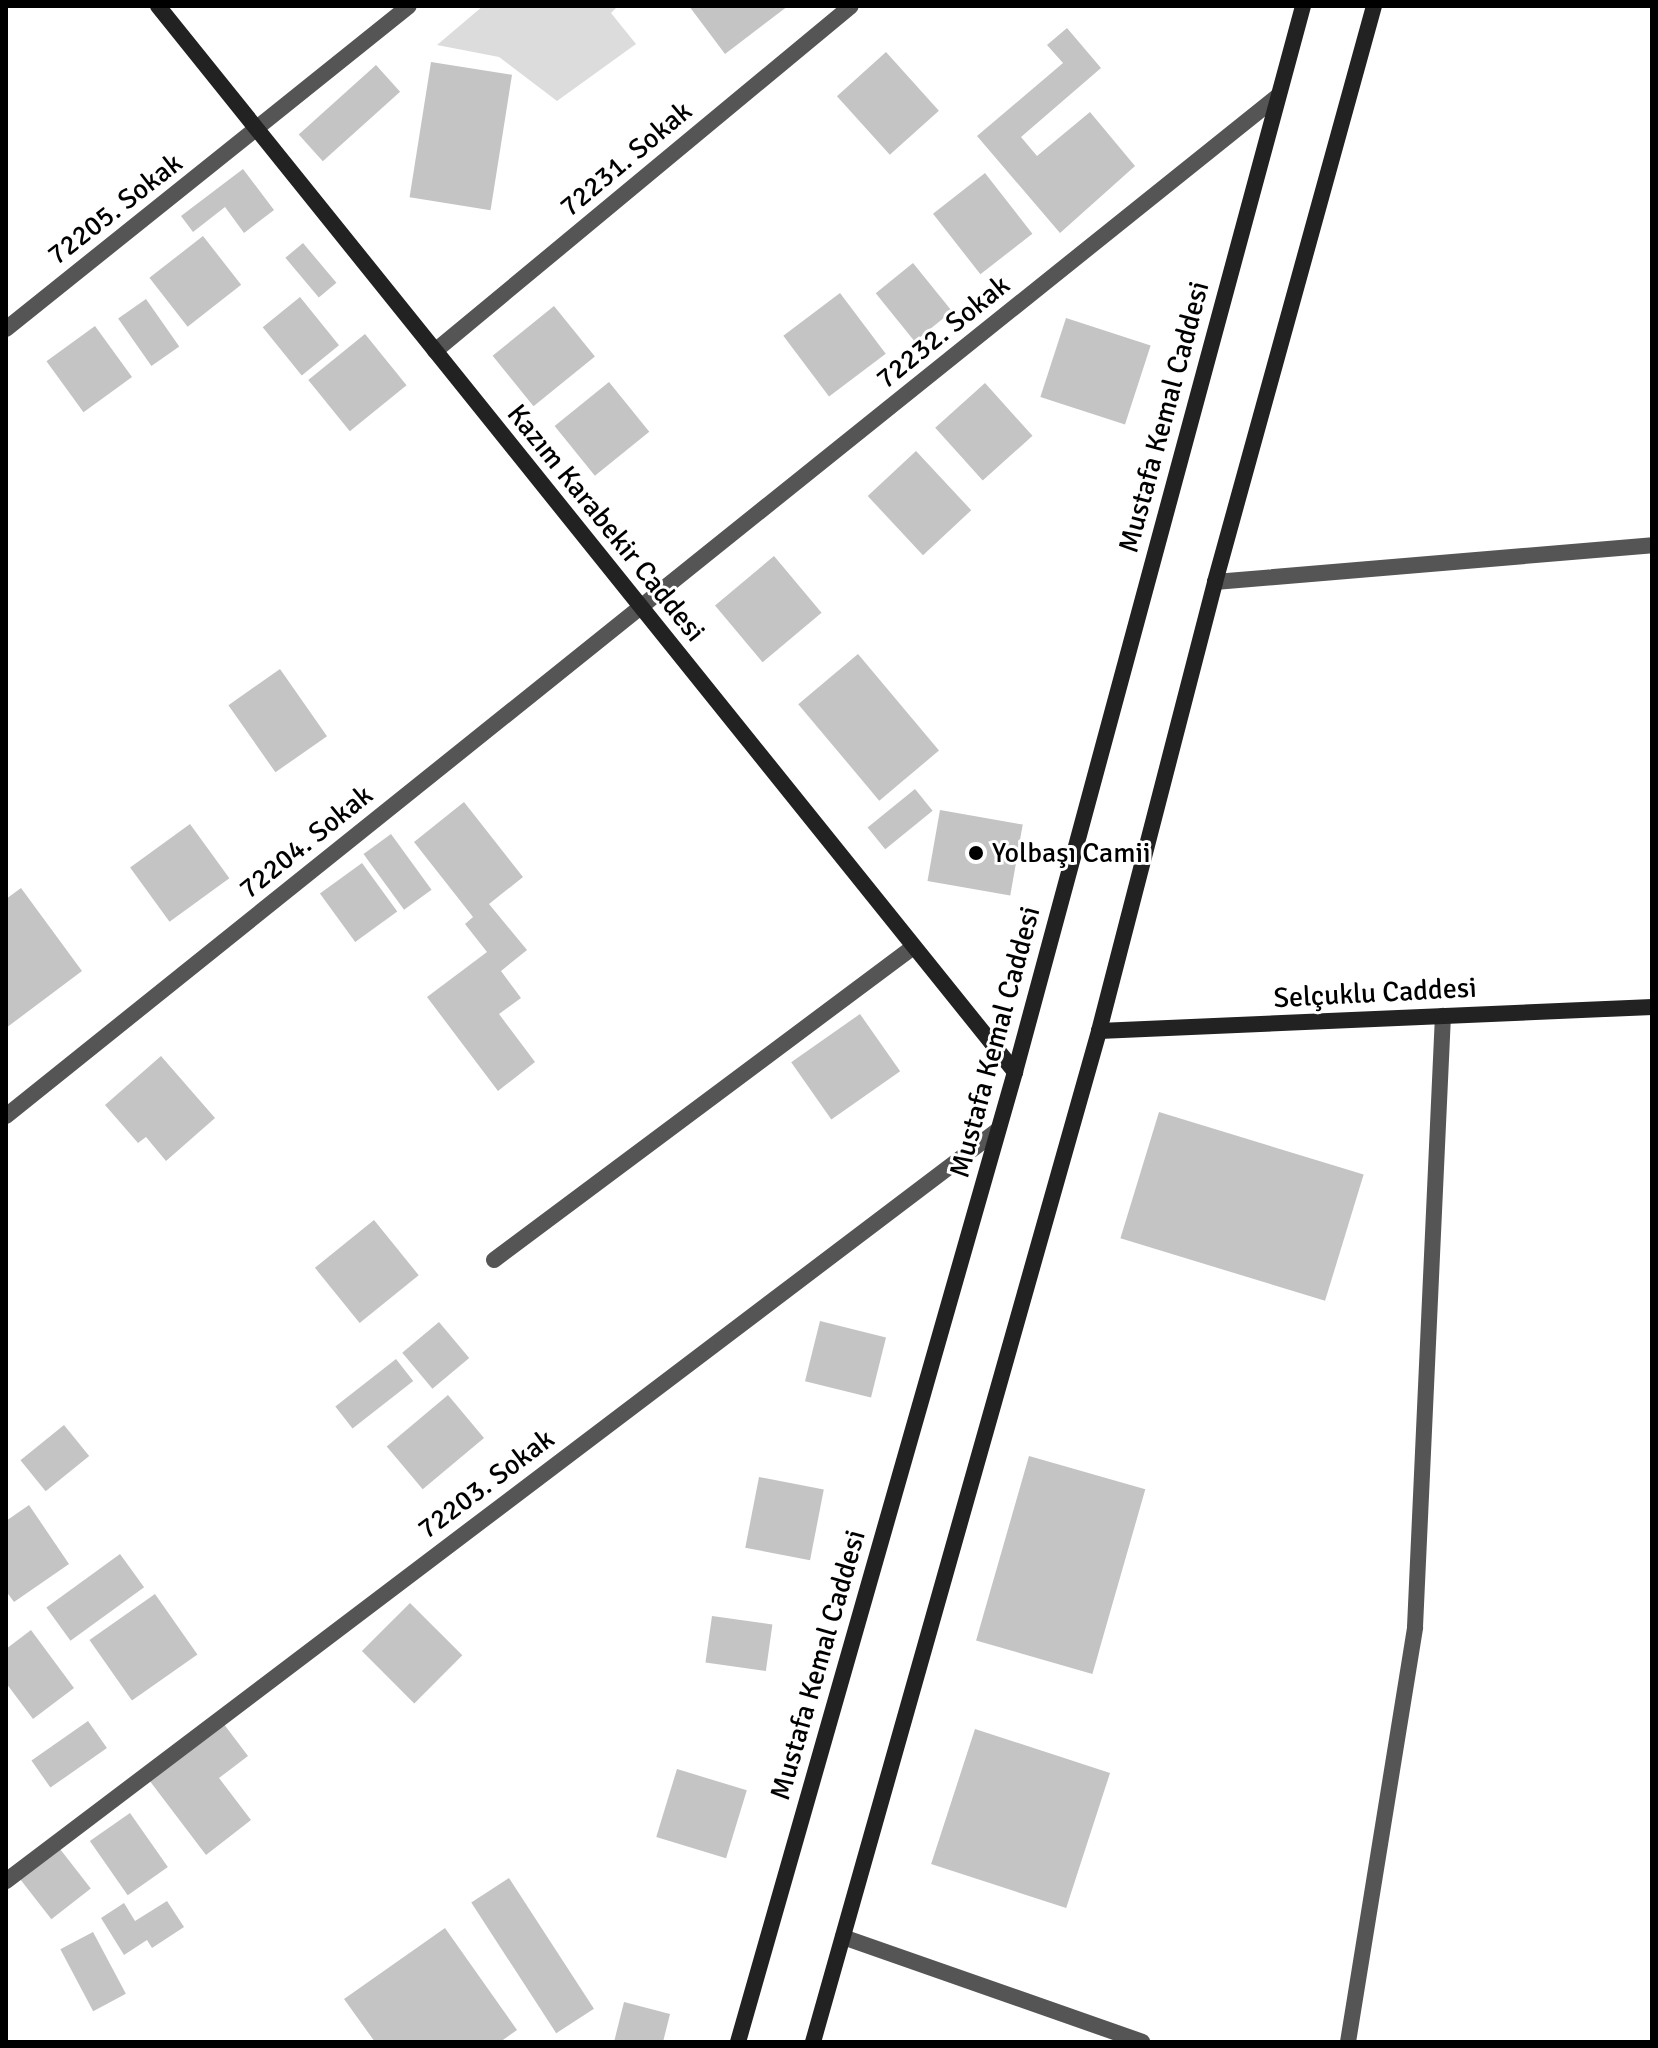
<!DOCTYPE html>
<meta charset="utf-8">
<style>
body{margin:0}
#map{position:relative;width:1658px;height:2048px;overflow:hidden;background:#fff;font-family:Signika,sans-serif}
div>[style]{position:absolute}
.green>*{inset:0;background:#dcdcdc}
.building>*{inset:0;background:#c4c4c4;transform-origin:0 0}
.lane>*{height:16px;margin:-8px;padding:0 8px;transform-origin:8px;border-radius:8px;background:#555}
.street>*{height:16px;margin:-8px;padding:0 8px;transform-origin:8px;border-radius:8px;background:#555}
.secondary>*{height:16px;margin:-8px;padding:0 8px;transform-origin:8px;border-radius:8px;background:#222}
.dots>*{width:22px;height:22px;translate:-50% -50%;box-sizing:border-box;border:4px solid #fff;border-radius:50%}
span{translate:-50% -50%;white-space:nowrap;text-align:center;line-height:1.15;-webkit-text-stroke:6px #fff;paint-order:stroke}
.street-label{font-size:28px;color:#000}
.poi-label{font-size:28px;color:#000}
.left{translate:0 -50%;text-align:left}
.frame{position:absolute;inset:0;border:8px solid #000;pointer-events:none}
</style>
<div id="map">
<div class="green">
<div style="clip-path:polygon(483px 6px,618px 6px,611px 13px,636px 44px,557px 101px,499px 57px,437px 45px)"></div>
</div>
<div class="building">
<div style="clip-path:polygon(689px 6px,788px 6px,725px 54px)"></div>
<div style="clip-path:polygon(1067px 28px,1101px 68px,1021px 137px,1037px 156px,1090px 112px,1135px 166px,1060px 233px,977px 136px,1063px 63px,1047px 45px)"></div>
<div style="left:886px;top:52px;width:79px;height:66px;rotate:48deg"></div>
<div style="left:431px;top:62px;width:82px;height:137px;rotate:9deg"></div>
<div style="left:376px;top:65px;width:36px;height:104px;rotate:48deg"></div>
<div style="clip-path:polygon(243px 169px,274px 210px,244px 233px,225px 207px,193px 232px,181px 216px)"></div>
<div style="left:985px;top:173px;width:77px;height:66px;rotate:52deg"></div>
<div style="left:203px;top:236px;width:62px;height:68px;rotate:52deg"></div>
<div style="left:303px;top:243px;width:52px;height:23px;rotate:50deg"></div>
<div style="left:913px;top:263px;width:62px;height:48px;rotate:51deg"></div>
<div style="left:840px;top:293px;width:76px;height:71px;rotate:53deg"></div>
<div style="left:300px;top:297px;width:62px;height:48px;rotate:51deg"></div>
<div style="left:146px;top:299px;width:58px;height:34px;rotate:55deg"></div>
<div style="left:554px;top:306px;width:65px;height:79px;rotate:51deg"></div>
<div style="left:1066px;top:318px;width:89px;height:83px;rotate:18deg"></div>
<div style="left:95px;top:326px;width:63px;height:60px;rotate:54deg"></div>
<div style="left:365px;top:334px;width:66px;height:73px;rotate:51deg"></div>
<div style="left:609px;top:382px;width:64px;height:70px;rotate:51deg"></div>
<div style="left:985px;top:383px;width:71px;height:67px;rotate:48deg"></div>
<div style="left:916px;top:451px;width:81px;height:66px;rotate:47deg"></div>
<div style="left:774px;top:556px;width:74px;height:77px;rotate:50deg"></div>
<div style="left:858px;top:654px;width:126px;height:78px;rotate:50deg"></div>
<div style="left:280px;top:669px;width:82px;height:63px;rotate:55deg"></div>
<div style="left:915px;top:789px;width:28px;height:61px;rotate:51deg"></div>
<div style="clip-path:polygon(464px 802px,523px 877px,489px 904px,527px 950px,501px 971px,521px 998px,499px 1014px,535px 1062px,498px 1091px,427px 997px,487px 952px,465px 924px,473px 917px,414px 842px)"></div>
<div style="left:940px;top:810px;width:84px;height:72px;rotate:10deg"></div>
<div style="left:190px;top:824px;width:67px;height:74px;rotate:54deg"></div>
<div style="left:391px;top:834px;width:69px;height:34px;rotate:54deg"></div>
<div style="left:362px;top:863px;width:60px;height:52px;rotate:54deg"></div>
<div style="clip-path:polygon(21px 888px,82px 971px,6px 1028px,6px 899px)"></div>
<div style="left:860px;top:1014px;width:70px;height:84px;rotate:55deg"></div>
<div style="clip-path:polygon(161px 1056px,215px 1118px,166px 1161px,146px 1137px,138px 1143px,105px 1105px)"></div>
<div style="left:1159px;top:1112px;width:214px;height:132px;rotate:17deg"></div>
<div style="left:374px;top:1220px;width:71px;height:76px;rotate:51deg"></div>
<div style="left:820px;top:1321px;width:68px;height:62px;rotate:14deg"></div>
<div style="left:439px;top:1322px;width:47px;height:48px;rotate:50deg"></div>
<div style="left:396px;top:1359px;width:28px;height:77px;rotate:52deg"></div>
<div style="left:448px;top:1395px;width:56px;height:80px;rotate:50deg"></div>
<div style="left:64px;top:1425px;width:40px;height:56px;rotate:51deg"></div>
<div style="left:1029px;top:1456px;width:121px;height:192px;rotate:16deg"></div>
<div style="left:759px;top:1477px;width:66px;height:72px;rotate:11deg"></div>
<div style="clip-path:polygon(29px 1505px,69px 1564px,14px 1602px,6px 1591px,6px 1521px)"></div>
<div style="left:120px;top:1554px;width:41px;height:91px;rotate:54deg"></div>
<div style="left:155px;top:1594px;width:74px;height:80px;rotate:55deg"></div>
<div style="left:410px;top:1603px;width:74px;height:68px;rotate:45deg"></div>
<div style="left:712px;top:1616px;width:61px;height:47px;rotate:8deg"></div>
<div style="clip-path:polygon(31px 1630px,74px 1688px,33px 1719px,6px 1683px,6px 1649px)"></div>
<div style="clip-path:polygon(220px 1719px,248px 1756px,219px 1778px,251px 1820px,206px 1855px,146px 1776px)"></div>
<div style="left:88px;top:1721px;width:33px;height:69px;rotate:55deg"></div>
<div style="left:975px;top:1729px;width:142px;height:142px;rotate:18deg"></div>
<div style="left:677px;top:1769px;width:73px;height:71px;rotate:17deg"></div>
<div style="left:130px;top:1813px;width:66px;height:49px;rotate:55deg"></div>
<div style="left:60px;top:1849px;width:50px;height:50px;rotate:52deg"></div>
<div style="left:509px;top:1878px;width:156px;height:45px;rotate:57deg"></div>
<div style="clip-path:polygon(167px 1901px,184px 1927px,152px 1948px,147px 1940px,124px 1955px,101px 1918px,124px 1903px,135px 1921px)"></div>
<div style="clip-path:polygon(445px 1928px,517px 2030px,500px 2042px,375px 2042px,344px 1999px)"></div>
<div style="left:93px;top:1932px;width:70px;height:37px;rotate:62deg"></div>
<div style="clip-path:polygon(624px 2002px,670px 2014px,663px 2042px,614px 2042px)"></div>
</div>
<div class="lane">
<div style="left:494px;top:1260px;width:522px;rotate:-36.74deg"></div>
</div>
<div class="street">
<div style="left:6px;top:329px;width:516px;rotate:-38.71deg"></div>
<div style="left:435px;top:351px;width:540px;rotate:-39.67deg"></div>
<div style="left:1215px;top:582px;width:439px;rotate:-4.8deg"></div>
<div style="left:6px;top:1116px;width:1630px;rotate:-38.73deg"></div>
<div style="left:6px;top:1881px;width:1244px;rotate:-37.13deg"></div>
<div style="left:843px;top:1937px;width:317px;rotate:19.3deg"></div>
<div style="left:1348px;top:2042px;width:420px;rotate:-80.8deg"></div>
<div style="left:1415px;top:1627px;width:612px;rotate:-87.38deg"></div>
</div>
<div class="secondary">
<div style="left:158px;top:6px;width:1368px;rotate:51.2deg"></div>
<div style="left:1099px;top:1031px;width:554px;rotate:-2.49deg"></div>
<div style="left:738px;top:2042px;width:1009px;rotate:-74.06deg"></div>
<div style="left:1015px;top:1072px;width:1104px;rotate:-74.88deg"></div>
<div style="left:813px;top:2042px;width:1051px;rotate:-74.2deg"></div>
<div style="left:1099px;top:1031px;width:464px;rotate:-75.5deg"></div>
<div style="left:1215px;top:582px;width:598px;rotate:-74.57deg"></div>
</div>
<div class="dots">
<div style="left:976px;top:853px;background:#000"></div>
</div>
<div class="street-label">
<span style="left:626px;top:159px;rotate:-40deg">72231. Sokak</span>
<span style="left:115px;top:209px;rotate:-38deg">72205. Sokak</span>
<span style="left:943px;top:332px;rotate:-39deg">72232. Sokak</span>
<span style="left:1164px;top:417px;rotate:-75deg">Mustafa Kemal Caddesi</span>
<span style="left:606px;top:523px;rotate:51deg">Kazım Karabekir Caddesi</span>
<span style="left:306px;top:842px;rotate:-39deg">72204. Sokak</span>
<span style="left:1375px;top:993px;rotate:-3deg">Selçuklu Caddesi</span>
<span style="left:995px;top:1042px;rotate:-75deg">Mustafa Kemal Caddesi</span>
<span style="left:486px;top:1484px;rotate:-37deg">72203. Sokak</span>
<span style="left:818px;top:1665px;rotate:-74deg">Mustafa Kemal Caddesi</span>
</div>
<div class="poi-label">
<span class="left" style="left:992px;top:853px">Yolbaşı Camii</span>
</div>
<div class="frame"></div>
</div>
